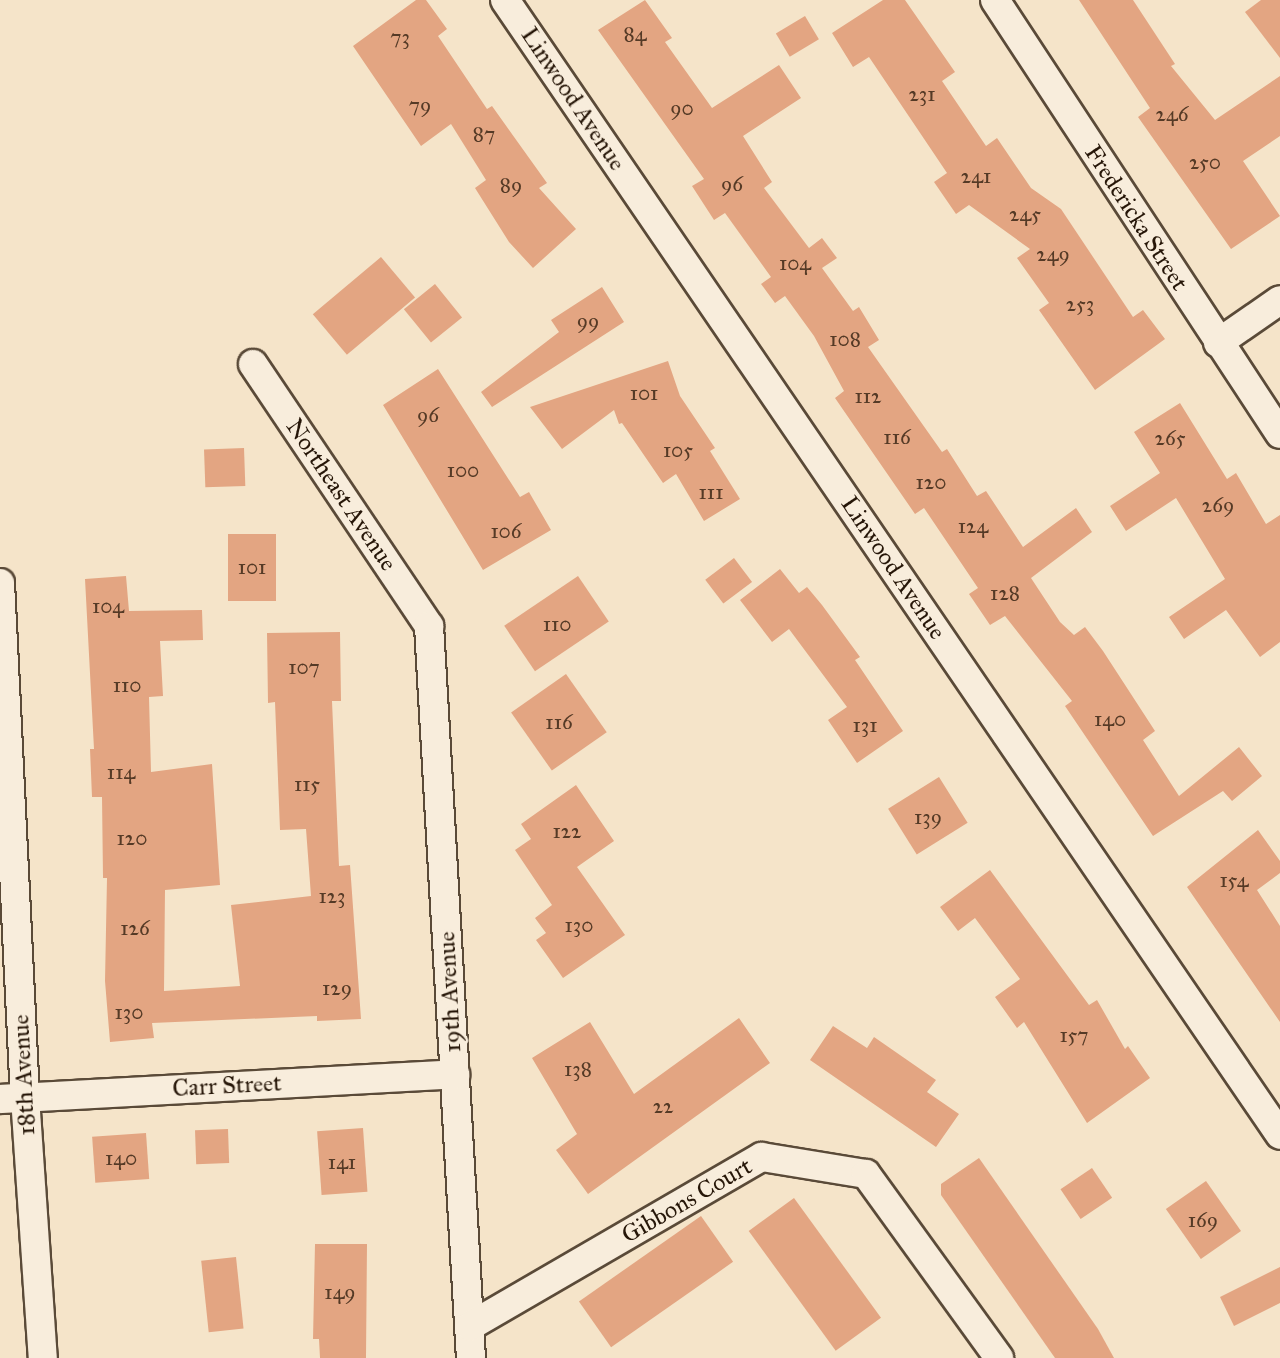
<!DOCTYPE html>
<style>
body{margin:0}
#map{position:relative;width:1280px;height:1358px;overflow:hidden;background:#f5e4c9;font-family:"IM FELL Great Primer",serif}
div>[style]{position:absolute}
.building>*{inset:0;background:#e3a582;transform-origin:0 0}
.roads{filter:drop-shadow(2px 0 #5a4a38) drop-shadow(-2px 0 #5a4a38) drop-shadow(0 2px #5a4a38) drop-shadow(0 -2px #5a4a38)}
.street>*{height:28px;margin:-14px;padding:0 14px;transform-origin:14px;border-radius:14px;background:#f8eddc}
span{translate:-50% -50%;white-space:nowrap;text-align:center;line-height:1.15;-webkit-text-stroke:5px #f8eddc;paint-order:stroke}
.number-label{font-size:21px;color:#553a26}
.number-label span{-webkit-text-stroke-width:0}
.street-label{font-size:24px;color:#261608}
</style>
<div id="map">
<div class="building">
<div style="clip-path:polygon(416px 0,426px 0,447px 29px,438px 36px,487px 109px,492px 106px,547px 183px,539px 188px,576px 229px,533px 268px,509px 242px,475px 188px,486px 180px,451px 124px,421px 146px,353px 46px)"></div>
<div style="clip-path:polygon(645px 0,672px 38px,665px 42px,712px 108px,779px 65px,801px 98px,743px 136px,772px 182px,764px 188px,809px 248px,822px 238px,837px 258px,822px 268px,853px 311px,859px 307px,879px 340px,868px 347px,942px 452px,947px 449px,977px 496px,986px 491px,1023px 547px,1076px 508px,1092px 532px,1031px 578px,1060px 622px,1074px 635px,1085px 627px,1103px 651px,1155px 731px,1143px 740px,1179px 796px,1239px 747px,1262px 776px,1232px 801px,1223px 791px,1153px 836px,1065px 706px,1072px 701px,1005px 616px,990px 625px,969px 594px,978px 588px,924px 508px,915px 514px,835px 398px,844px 391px,814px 336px,785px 296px,775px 303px,761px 284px,771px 277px,725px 213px,714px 220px,692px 186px,704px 179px,598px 30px)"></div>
<div style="clip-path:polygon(883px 0,905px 0,955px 72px,942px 81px,986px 146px,997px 138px,1031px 188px,1061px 209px,1133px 317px,1143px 310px,1165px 339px,1095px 390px,1039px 310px,1049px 303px,1017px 258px,1030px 249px,969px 205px,956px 214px,934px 182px,947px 173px,869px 57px,853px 67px,832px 33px)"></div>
<div style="clip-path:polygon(1079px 0,1133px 0,1175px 64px,1171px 66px,1215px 120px,1280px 76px,1280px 136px,1243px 161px,1280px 216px,1231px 249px,1138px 117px,1150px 108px)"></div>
<div style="clip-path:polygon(1261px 0,1280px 0,1280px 58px,1245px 12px)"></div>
<div style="left:805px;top:16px;width:27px;height:34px;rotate:59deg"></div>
<div style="left:381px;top:257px;width:53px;height:89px;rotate:50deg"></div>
<div style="left:435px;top:284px;width:43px;height:40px;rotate:51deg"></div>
<div style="clip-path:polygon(602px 287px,624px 322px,492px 407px,481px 392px,559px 332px,551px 320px)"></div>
<div style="clip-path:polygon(668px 361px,680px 396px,715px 448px,710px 451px,740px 499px,704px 521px,676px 474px,663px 483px,622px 423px,619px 424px,614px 410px,562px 449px,530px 407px)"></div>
<div style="clip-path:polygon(438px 369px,520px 497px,529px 492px,551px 530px,483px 570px,383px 405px)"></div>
<div style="clip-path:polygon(1180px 403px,1227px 479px,1236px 473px,1266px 524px,1280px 515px,1280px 642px,1260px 657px,1226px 610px,1184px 639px,1169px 617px,1225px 579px,1176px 498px,1126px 531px,1110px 506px,1160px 473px,1134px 432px)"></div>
<div style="left:244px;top:448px;width:38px;height:40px;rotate:88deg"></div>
<div style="left:228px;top:534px;width:48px;height:67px"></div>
<div style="left:734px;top:558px;width:30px;height:36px;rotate:53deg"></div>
<div style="clip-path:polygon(780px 569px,799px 593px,807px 587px,822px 605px,860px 657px,855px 660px,903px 731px,857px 763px,828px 720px,847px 707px,789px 629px,772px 642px,740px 600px)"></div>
<div style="clip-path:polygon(126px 576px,129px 611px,202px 610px,203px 640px,160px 641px,163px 696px,149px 697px,151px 772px,212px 764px,220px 885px,165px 890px,164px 991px,240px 986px,231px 905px,311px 896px,306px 829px,280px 830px,275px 702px,268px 703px,267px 633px,340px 632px,341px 701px,332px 701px,339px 866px,350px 865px,361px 1019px,317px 1021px,317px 1016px,152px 1023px,154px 1038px,110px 1042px,105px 981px,107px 878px,103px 878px,102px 797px,92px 797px,90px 749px,94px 749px,85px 579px)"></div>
<div style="left:578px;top:576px;width:55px;height:89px;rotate:56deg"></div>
<div style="left:566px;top:674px;width:71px;height:67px;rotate:55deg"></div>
<div style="left:939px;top:777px;width:54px;height:60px;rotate:58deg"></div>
<div style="clip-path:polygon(576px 785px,614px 841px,577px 867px,625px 935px,563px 978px,536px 940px,546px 933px,535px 918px,552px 905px,515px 850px,531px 839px,521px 824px)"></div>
<div style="clip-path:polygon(1258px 830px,1280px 861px,1280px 873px,1257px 890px,1280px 926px,1280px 1022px,1187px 887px)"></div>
<div style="clip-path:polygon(990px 870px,1089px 1005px,1097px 1000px,1125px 1049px,1128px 1046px,1150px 1078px,1087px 1123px,1024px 1022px,1017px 1028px,995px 997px,1020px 979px,975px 918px,958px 931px,940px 907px)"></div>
<div style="clip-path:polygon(739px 1018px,770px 1063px,588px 1194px,556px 1150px,577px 1134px,532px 1058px,590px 1022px,634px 1094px)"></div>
<div style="clip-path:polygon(833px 1026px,867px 1048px,874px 1037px,936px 1080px,927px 1092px,959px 1114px,936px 1147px,810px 1060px)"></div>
<div style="left:363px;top:1128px;width:64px;height:46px;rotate:86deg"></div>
<div style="left:228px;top:1129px;width:34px;height:33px;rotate:88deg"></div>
<div style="left:146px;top:1133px;width:46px;height:54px;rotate:86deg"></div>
<div style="clip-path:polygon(979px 1158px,1098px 1329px,1114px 1358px,1055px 1358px,941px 1195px,941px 1184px)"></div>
<div style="left:1092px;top:1168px;width:36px;height:38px;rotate:56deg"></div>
<div style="left:1206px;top:1181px;width:61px;height:49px;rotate:55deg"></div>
<div style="left:794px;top:1198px;width:148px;height:56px;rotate:54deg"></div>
<div style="left:701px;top:1216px;width:56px;height:149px;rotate:55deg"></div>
<div style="clip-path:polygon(315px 1244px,367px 1244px,366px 1358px,320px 1358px,319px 1339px,313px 1339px)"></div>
<div style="left:236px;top:1257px;width:72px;height:35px;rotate:84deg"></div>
<div style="clip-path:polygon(1280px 1267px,1280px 1303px,1234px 1326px,1220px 1297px)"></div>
</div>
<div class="roads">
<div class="street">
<div style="left:505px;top:0;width:1374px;rotate:55.67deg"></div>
<div style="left:995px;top:0;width:519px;rotate:56.71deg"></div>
<div style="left:1218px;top:343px;width:75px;rotate:-34.7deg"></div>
<div style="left:253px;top:364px;width:316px;rotate:56.1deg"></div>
<div style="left:429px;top:626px;width:733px;rotate:86.72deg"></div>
<div style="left:0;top:583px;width:515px;rotate:87.22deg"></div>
<div style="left:25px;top:1097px;width:262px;rotate:86.1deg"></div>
<div style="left:0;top:1099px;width:456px;rotate:-3.1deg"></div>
<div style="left:470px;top:1326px;width:337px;rotate:-30.1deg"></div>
<div style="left:762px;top:1157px;width:105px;rotate:9.3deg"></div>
<div style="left:866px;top:1174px;width:227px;rotate:54.1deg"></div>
</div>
</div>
<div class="number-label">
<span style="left:635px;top:34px">84</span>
<span style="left:400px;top:37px">73</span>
<span style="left:922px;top:94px">231</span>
<span style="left:420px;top:105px">79</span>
<span style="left:682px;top:108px">90</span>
<span style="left:1172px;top:114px">246</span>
<span style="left:484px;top:134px">87</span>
<span style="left:1205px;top:162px">250</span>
<span style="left:976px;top:176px">241</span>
<span style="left:732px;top:184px">96</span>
<span style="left:511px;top:185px">89</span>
<span style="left:1025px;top:214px">245</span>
<span style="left:1053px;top:254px">249</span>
<span style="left:795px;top:263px">104</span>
<span style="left:1080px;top:304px">253</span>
<span style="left:588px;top:321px">99</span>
<span style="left:845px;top:339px">108</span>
<span style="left:644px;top:393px">101</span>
<span style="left:868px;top:396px">112</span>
<span style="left:428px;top:415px">96</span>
<span style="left:897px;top:437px">116</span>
<span style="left:1170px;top:438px">265</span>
<span style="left:678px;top:450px">105</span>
<span style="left:463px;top:470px">100</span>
<span style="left:931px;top:482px">120</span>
<span style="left:711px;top:492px">111</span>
<span style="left:1218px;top:505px">269</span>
<span style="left:973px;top:526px">124</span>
<span style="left:506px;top:531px">106</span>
<span style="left:252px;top:567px">101</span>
<span style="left:1005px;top:593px">128</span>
<span style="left:108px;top:606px">104</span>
<span style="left:557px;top:624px">110</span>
<span style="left:304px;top:667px">107</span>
<span style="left:127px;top:685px">110</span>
<span style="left:1110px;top:719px">140</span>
<span style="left:559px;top:722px">116</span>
<span style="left:865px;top:725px">131</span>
<span style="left:121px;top:772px">114</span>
<span style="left:307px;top:784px">115</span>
<span style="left:928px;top:817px">139</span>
<span style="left:567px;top:831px">122</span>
<span style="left:132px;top:838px">120</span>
<span style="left:1234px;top:880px">154</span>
<span style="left:332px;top:896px">123</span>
<span style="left:579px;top:925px">130</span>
<span style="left:135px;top:928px">126</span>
<span style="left:337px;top:988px">129</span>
<span style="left:129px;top:1012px">130</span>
<span style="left:1074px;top:1035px">157</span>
<span style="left:578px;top:1069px">138</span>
<span style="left:663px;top:1106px">22</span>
<span style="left:121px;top:1158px">140</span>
<span style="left:342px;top:1162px">141</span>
<span style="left:1203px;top:1220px">169</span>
<span style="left:340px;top:1292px">149</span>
</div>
<div class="street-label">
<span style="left:573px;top:99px;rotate:56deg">Linwood Avenue</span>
<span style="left:1136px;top:218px;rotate:57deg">Fredericka Street</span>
<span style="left:341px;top:495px;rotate:56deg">Northeast Avenue</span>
<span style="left:893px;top:568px;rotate:56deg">Linwood Avenue</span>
<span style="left:450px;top:992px;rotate:-93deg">19th Avenue</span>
<span style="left:24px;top:1075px;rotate:-93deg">18th Avenue</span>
<span style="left:227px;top:1086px;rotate:-3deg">Carr Street</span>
<span style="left:687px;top:1201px;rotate:-30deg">Gibbons Court</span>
</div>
</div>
